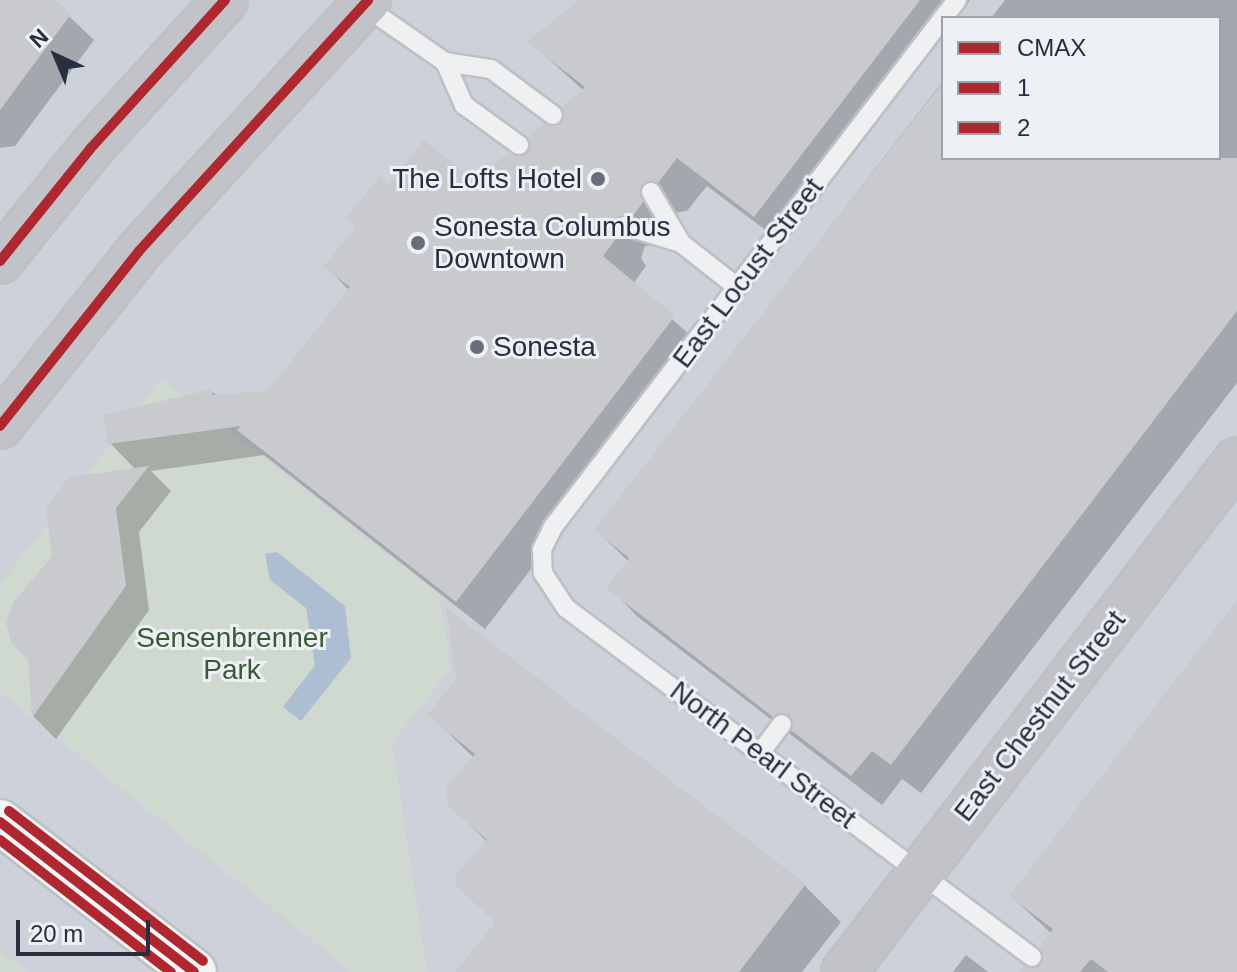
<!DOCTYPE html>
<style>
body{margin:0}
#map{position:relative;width:1237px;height:972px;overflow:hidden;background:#e0e2e6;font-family:Arial,sans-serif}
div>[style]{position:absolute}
.built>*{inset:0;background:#cdd1d9}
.green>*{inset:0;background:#d0d9d0}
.water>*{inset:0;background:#adbed2}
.shadow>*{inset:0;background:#0003}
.building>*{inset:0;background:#c8cace}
.roads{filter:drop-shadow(2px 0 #bec0c4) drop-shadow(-2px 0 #bec0c4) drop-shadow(0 2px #bec0c4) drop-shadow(0 -2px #bec0c4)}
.lane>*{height:18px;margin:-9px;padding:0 9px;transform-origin:9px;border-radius:9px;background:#eff0f2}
.secondary>*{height:44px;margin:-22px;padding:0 22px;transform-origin:22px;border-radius:22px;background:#c1c3c8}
.primary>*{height:44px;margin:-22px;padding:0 22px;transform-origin:22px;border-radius:22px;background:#f4f5f6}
.bus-1>*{height:10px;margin:-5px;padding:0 5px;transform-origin:5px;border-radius:5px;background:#af272f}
.bus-2>*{height:10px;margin:-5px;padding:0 5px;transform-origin:5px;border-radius:5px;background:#af272f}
.bus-3>*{height:10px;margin:-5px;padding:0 5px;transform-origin:5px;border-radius:5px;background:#af272f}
.dots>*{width:22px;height:22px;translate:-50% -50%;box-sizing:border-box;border:4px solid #edf0f5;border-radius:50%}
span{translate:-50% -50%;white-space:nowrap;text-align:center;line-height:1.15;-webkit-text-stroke:6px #edf0f5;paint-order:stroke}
.poi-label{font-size:28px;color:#262e3f}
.right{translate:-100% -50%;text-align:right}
.left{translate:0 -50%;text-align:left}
.street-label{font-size:28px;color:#262e3f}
.park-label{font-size:28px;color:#395b33}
.legend{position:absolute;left:941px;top:16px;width:280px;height:144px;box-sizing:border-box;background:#edf0f5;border:2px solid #9da2ac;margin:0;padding:10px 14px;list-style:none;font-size:24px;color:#262e3f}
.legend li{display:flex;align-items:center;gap:16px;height:40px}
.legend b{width:40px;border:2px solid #9da2ac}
.north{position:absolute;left:16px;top:16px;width:80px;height:80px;-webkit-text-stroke:6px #edf0f5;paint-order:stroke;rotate:316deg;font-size:22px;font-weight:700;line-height:32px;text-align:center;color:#262e3f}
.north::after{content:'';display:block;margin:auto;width:28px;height:36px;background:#262e3f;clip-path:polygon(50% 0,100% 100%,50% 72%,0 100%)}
.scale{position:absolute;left:16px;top:920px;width:134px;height:36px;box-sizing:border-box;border:4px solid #262e3f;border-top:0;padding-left:10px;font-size:24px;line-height:28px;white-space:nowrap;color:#262e3f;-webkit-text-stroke:6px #edf0f5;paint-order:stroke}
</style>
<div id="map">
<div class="built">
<div style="clip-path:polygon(evenodd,0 0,1237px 0,1237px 972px,0 972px,0 0,943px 18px,1219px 18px,1219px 158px,943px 158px,943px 18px)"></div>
</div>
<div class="green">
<div style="clip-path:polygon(161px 378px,439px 594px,451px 669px,392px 742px,427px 972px,352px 972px,0 692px,0 585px)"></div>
<div style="clip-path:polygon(0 951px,28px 972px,0 972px)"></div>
</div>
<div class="water">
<div style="clip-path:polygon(277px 552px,345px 606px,351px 658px,301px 721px,283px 707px,315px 665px,306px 608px,270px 580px,265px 554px)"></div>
</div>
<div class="shadow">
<div style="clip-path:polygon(0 0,52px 0,94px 40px,15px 146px,0 148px)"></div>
<div style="clip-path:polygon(582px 0,970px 0,957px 18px,943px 18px,943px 36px,784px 244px,707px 186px,687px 211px,669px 214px,662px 244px,645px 246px,641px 258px,646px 266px,633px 284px,702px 346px,485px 629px,264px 455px,151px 471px,171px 491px,139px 532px,149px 610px,56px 739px,34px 717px,30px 659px,136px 470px,110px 443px,212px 391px,217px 396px,269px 393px,350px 291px,326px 267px,389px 188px,474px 183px,530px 154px,564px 125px,584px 91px,530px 42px)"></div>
<div style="clip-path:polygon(1005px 0,1237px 0,1237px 383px,921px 793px,902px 779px,882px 805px,638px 617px,609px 587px,629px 562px,596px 530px,943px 81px,943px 158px,1219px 158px,1219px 18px,991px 18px)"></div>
<div style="clip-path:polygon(1237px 604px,1237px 972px,1022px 972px,1043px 967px,1052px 934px,1011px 896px)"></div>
<div style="clip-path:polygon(430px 715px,805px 886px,841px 922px,802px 972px,470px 972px,497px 923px,487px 842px,450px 805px,474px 758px)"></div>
<div style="clip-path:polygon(966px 955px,988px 972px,953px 972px)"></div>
</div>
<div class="building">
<div style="clip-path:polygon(0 0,55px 0,71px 14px,0 110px)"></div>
<div style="clip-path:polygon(579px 0,920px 0,754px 217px,677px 158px,658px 183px,641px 185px,643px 202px,633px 216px,616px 218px,613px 228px,618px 236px,603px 256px,675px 316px,456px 602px,237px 430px,241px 426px,108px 444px,103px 415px,212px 389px,213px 395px,268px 391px,350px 287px,323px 267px,356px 227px,346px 218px,379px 177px,389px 185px,423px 140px,474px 180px,509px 153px,519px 157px,528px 153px,528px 137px,544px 123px,562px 123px,562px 107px,585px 87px,527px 42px)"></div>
<div style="clip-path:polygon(943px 82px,943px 158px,1237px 158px,1237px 311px,891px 765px,872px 751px,851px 776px,792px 731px,789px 714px,773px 717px,606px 588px,629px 558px,594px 530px)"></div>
<div style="clip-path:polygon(149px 466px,116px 508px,126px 586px,32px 718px,28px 660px,11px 642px,6px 622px,13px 603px,52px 556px,46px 508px,69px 477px)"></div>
<div style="clip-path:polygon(1237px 600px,1237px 972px,1108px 972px,1091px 959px,1080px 972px,1020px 972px,1024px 966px,1041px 965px,1039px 947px,1053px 929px,1009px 896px)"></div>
<div style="clip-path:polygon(446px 608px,806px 884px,739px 972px,455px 972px,495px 923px,455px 884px,457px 873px,487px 840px,448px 806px,446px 788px,475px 754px,427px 715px,456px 679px)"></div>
</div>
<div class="roads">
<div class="lane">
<div style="left:363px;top:5px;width:100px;rotate:34.8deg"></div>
<div style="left:445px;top:62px;width:47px;rotate:8.7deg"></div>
<div style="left:491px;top:69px;width:77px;rotate:36.6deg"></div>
<div style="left:943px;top:18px;width:641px;rotate:127.46deg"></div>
<div style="left:553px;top:527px;width:25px;rotate:116deg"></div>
<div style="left:542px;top:550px;width:23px;rotate:88deg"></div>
<div style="left:543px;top:573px;width:42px;rotate:56.7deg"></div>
<div style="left:566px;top:608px;width:582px;rotate:36.83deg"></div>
<div style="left:943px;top:18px;width:23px;rotate:-52deg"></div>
<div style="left:445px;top:62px;width:47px;rotate:66.2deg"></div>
<div style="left:464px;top:105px;width:68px;rotate:36deg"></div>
<div style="left:651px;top:192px;width:59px;rotate:59.5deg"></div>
<div style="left:625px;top:226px;width:59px;rotate:16.9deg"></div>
<div style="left:681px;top:243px;width:71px;rotate:38.2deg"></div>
<div style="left:760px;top:753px;width:36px;rotate:-53deg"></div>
</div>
<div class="secondary">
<div style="left:0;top:261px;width:144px;rotate:-51.2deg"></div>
<div style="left:90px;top:149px;width:201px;rotate:-47.8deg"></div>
<div style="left:0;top:426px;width:223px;rotate:-51.5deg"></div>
<div style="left:139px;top:251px;width:340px;rotate:-47.6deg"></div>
<div style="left:844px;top:972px;width:645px;rotate:-52.49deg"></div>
</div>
<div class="primary">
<div style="left:0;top:822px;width:245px;rotate:37.7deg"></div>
</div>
</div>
<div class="bus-1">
<div style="left:0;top:261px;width:144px;rotate:-51.2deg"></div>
<div style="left:90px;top:149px;width:201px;rotate:-47.8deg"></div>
<div style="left:0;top:426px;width:223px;rotate:-51.5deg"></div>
<div style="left:139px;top:251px;width:340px;rotate:-47.6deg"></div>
<div style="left:0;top:822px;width:245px;rotate:37.7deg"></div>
</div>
<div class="bus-2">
<div style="left:0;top:840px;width:216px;rotate:37.7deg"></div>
</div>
<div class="bus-3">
<div style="left:9px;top:811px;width:245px;rotate:37.7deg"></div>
</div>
<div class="dots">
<div style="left:598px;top:179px;background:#676d79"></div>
<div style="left:418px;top:243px;background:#676d79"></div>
<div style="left:477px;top:347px;background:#676d79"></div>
</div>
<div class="poi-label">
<span class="right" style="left:582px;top:179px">The Lofts Hotel</span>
<span class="left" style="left:434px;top:243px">Sonesta Columbus<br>Downtown</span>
<span class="left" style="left:493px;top:347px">Sonesta</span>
</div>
<div class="street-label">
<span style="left:748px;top:273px;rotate:-53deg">East Locust Street</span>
<span style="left:1040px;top:716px;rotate:-52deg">East Chestnut Street</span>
<span style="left:763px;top:755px;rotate:37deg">North Pearl Street</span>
</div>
<div class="park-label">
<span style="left:232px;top:654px">Sensenbrenner<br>Park</span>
</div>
<ul class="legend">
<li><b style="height:10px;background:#af272f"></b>CMAX</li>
<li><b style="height:10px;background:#af272f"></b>1</li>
<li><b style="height:10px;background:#af272f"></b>2</li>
</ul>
<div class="north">N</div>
<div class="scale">20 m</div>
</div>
